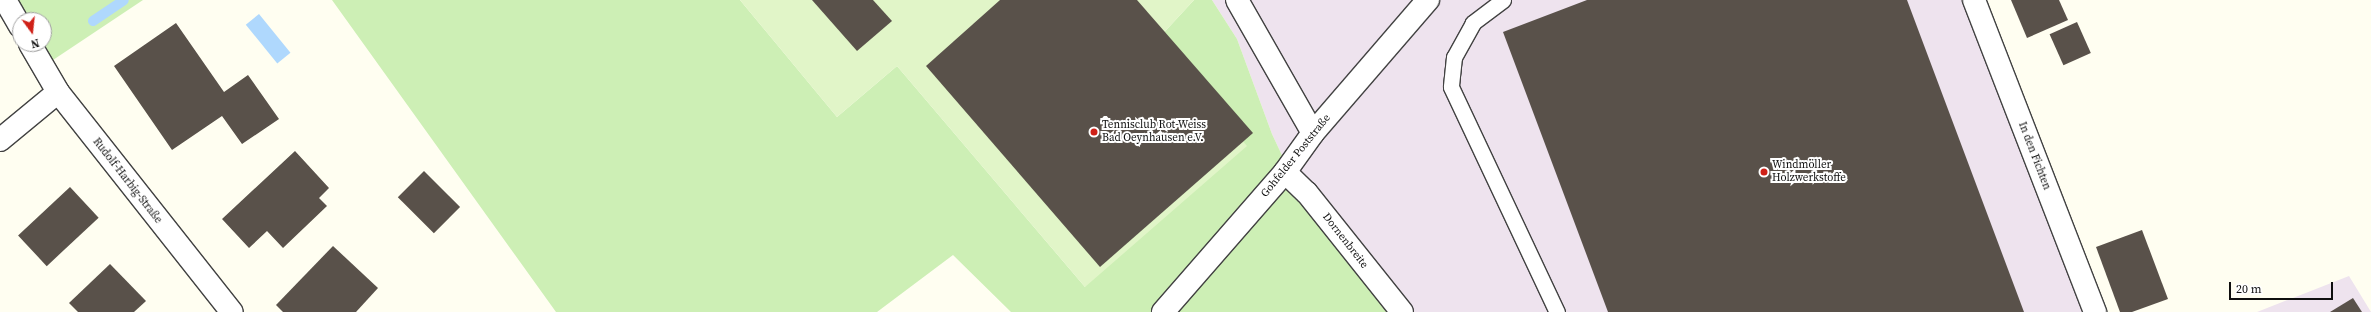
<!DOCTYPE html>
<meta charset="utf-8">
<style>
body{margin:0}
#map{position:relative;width:2371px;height:312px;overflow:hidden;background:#fffef1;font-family:"Source Serif 4",serif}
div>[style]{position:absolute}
.industrial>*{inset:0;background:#eee3ee}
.green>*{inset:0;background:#cdefb5}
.pitch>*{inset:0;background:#e1f5c8}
.water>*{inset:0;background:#afd8fd;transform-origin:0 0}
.stream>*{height:10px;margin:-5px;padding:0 5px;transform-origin:5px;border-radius:5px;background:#afd8fd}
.building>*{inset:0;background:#59514a;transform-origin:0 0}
.roads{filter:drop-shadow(1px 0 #424242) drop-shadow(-1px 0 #424242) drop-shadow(0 1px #424242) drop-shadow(0 -1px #424242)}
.service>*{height:15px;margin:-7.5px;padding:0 7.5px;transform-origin:7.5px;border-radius:7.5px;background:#fff}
.minor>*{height:22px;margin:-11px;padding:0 11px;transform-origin:11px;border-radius:11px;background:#fff}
.dots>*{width:11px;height:11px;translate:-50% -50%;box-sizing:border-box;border:2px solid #fff;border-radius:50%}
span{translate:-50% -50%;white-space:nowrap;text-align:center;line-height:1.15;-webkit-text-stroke:4px #fff;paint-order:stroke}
.poi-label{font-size:11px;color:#0f0f0f}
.left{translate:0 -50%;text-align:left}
.street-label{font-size:11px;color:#0f0f0f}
.north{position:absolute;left:12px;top:12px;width:40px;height:40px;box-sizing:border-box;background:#fff;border:1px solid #9f9f9f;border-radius:50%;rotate:165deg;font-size:11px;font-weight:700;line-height:16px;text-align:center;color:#0f0f0f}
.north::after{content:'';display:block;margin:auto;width:14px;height:18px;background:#cf2017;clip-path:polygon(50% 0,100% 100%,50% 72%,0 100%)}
.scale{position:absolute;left:2229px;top:282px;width:104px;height:18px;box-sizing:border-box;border:2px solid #0f0f0f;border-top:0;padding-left:5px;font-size:12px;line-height:14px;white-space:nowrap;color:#0f0f0f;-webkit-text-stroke:3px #fff;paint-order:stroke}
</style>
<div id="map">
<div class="industrial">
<div style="clip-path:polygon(1212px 0,1973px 0,2087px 312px,1392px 312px,1302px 198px,1272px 134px,1237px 39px)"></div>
<div style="clip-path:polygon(2349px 276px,2371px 312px,2257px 312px)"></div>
</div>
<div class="green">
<div style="clip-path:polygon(17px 0,143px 0,53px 60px,43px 44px,44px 20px,29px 20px)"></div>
<div style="clip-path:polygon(332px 0,740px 0,837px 117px,897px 66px,1085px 287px,1157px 40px,1194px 0,1212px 0,1237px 39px,1272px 134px,1302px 198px,1392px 312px,1011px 312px,953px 255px,877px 312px,556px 312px)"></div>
</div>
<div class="pitch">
<div style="clip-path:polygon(740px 0,1194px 0,1157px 40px,1247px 146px,1085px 287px,897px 66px,837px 117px)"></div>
</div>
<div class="water">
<div style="left:259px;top:14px;width:50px;height:17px;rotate:51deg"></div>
</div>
<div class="stream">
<div style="left:93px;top:21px;width:37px;rotate:-34deg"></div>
</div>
<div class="building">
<div style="clip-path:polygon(812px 0,873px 0,892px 21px,857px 51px)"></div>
<div style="clip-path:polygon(1000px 0,1137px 0,1253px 133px,1100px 267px,926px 66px)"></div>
<div style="clip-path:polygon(1587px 0,1907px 0,2024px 312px,1608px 312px,1503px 32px)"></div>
<div style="clip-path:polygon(2011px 0,2059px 0,2068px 20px,2027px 38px)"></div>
<div style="left:2077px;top:22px;width:34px;height:30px;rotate:66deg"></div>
<div style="clip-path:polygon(176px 23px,224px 92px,248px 75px,279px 119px,242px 144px,222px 116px,172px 150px,114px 66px)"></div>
<div style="clip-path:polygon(295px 151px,329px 188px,319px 198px,327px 206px,283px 248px,267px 231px,249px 248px,222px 219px)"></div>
<div style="left:424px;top:171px;width:51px;height:37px;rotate:45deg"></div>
<div style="left:70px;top:187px;width:42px;height:71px;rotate:47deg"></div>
<div style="clip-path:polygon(2142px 230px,2168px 299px,2132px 312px,2120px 312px,2096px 247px)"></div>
<div style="clip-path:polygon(333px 246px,378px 288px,356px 312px,283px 312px,276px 305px)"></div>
<div style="clip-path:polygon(110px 264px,146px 301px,134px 312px,78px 312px,69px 303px)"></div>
<div style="clip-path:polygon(2353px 298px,2362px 312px,2330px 312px)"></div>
</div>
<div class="roads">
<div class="service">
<div style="left:1503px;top:0;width:38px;rotate:143deg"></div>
<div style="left:1473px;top:23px;width:39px;rotate:119deg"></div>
<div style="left:1454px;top:57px;width:30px;rotate:96deg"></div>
<div style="left:1451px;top:87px;width:249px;rotate:64.8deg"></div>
</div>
<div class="minor">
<div style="left:5px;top:0;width:30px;rotate:60deg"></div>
<div style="left:1237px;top:0;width:153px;rotate:60.3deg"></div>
<div style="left:1974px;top:0;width:335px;rotate:68.8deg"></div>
<div style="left:30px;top:44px;width:56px;rotate:59.7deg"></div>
<div style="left:58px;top:92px;width:280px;rotate:51.7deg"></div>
<div style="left:0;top:140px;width:75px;rotate:-39.6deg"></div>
<div style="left:1285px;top:172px;width:30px;rotate:44deg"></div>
<div style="left:1307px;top:193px;width:152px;rotate:51.4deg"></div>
<div style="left:1163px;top:312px;width:186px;rotate:-48.9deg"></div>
<div style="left:1285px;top:172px;width:48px;rotate:-54.3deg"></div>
<div style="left:1313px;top:133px;width:176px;rotate:-49.2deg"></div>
</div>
</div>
<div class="dots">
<div style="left:1094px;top:132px;background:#cf2017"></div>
<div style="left:1764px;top:172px;background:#cf2017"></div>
</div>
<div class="poi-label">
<span class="left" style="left:1102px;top:132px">Tennisclub Rot-Weiss<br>Bad Oeynhausen e.V.</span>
<span class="left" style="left:1772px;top:172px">Windmöller<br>Holzwerkstoffe</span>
</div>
<div class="street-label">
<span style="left:1296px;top:156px;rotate:-51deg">Gohfelder Poststraße</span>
<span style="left:2034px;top:156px;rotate:69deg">In den Fichten</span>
<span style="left:127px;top:181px;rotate:52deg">Rudolf-Harbig-Straße</span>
<span style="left:1345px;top:241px;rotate:52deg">Dornenbreite</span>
</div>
<div class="north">N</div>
<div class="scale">20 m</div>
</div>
